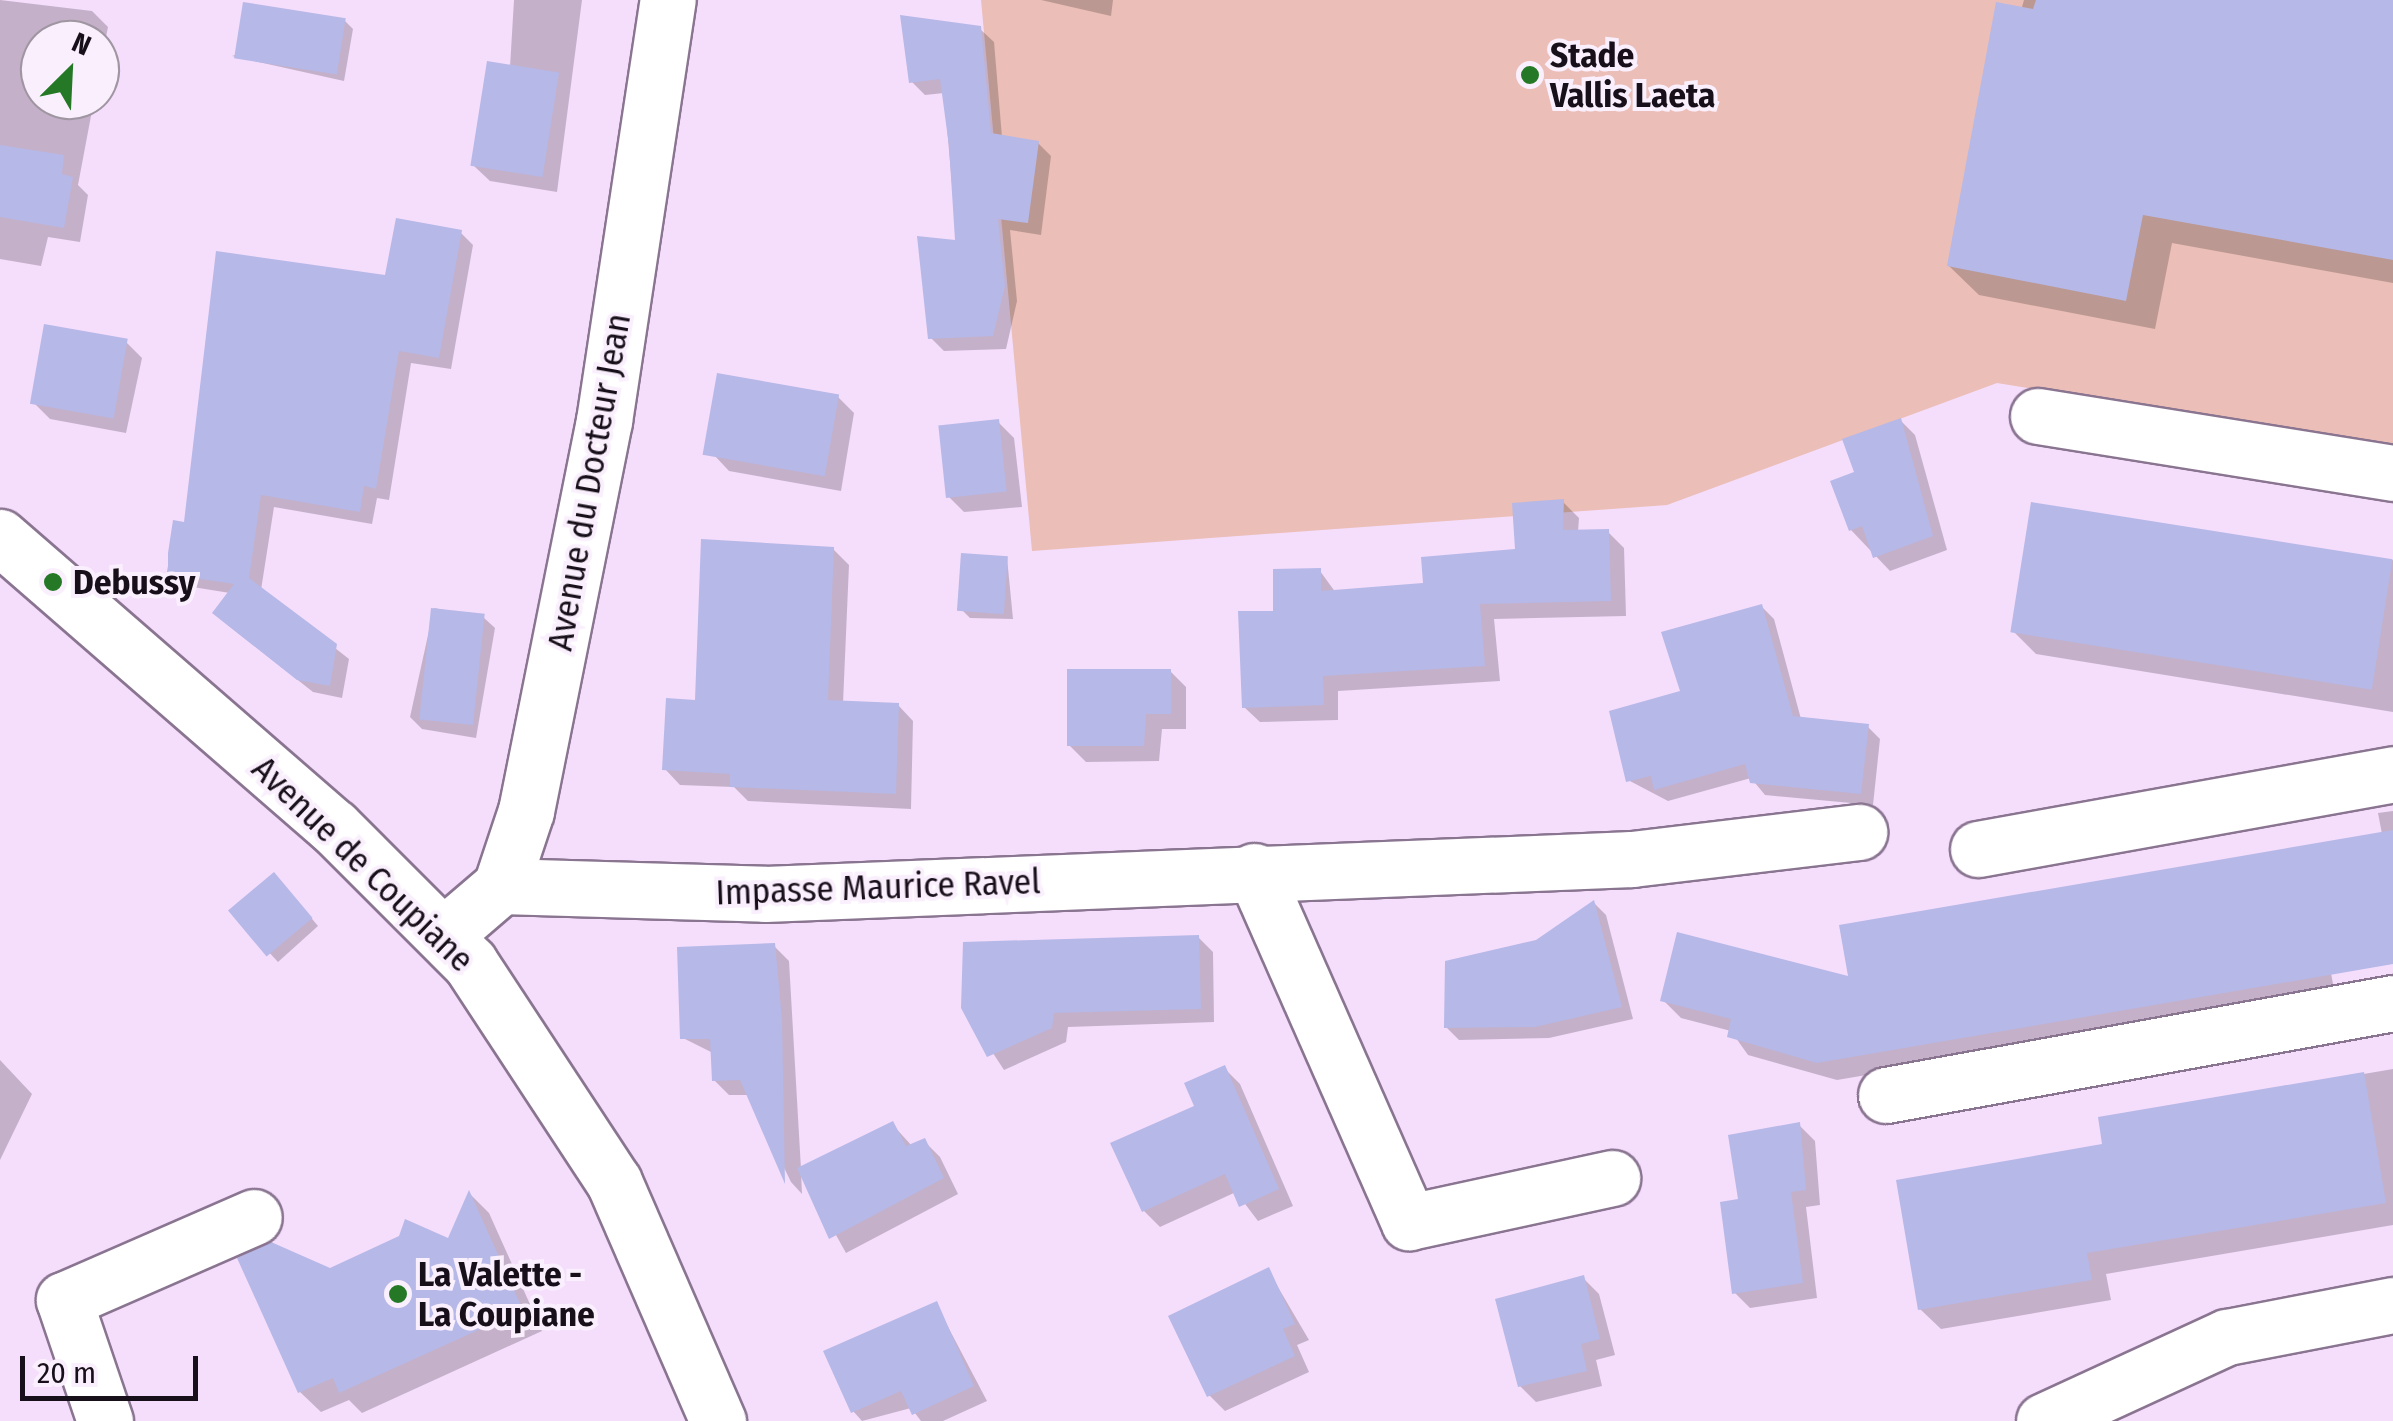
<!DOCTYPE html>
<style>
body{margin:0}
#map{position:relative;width:2393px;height:1421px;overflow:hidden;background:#f5ddfc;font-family:"Fira Sans Condensed",sans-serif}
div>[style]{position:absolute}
.green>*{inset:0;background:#ebbeb7}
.shadow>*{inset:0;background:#0003}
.building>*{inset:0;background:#b6b8e7;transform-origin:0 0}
.roads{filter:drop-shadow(2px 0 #8a7591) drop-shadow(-2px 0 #8a7591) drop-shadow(0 2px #8a7591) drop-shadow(0 -2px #8a7591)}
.minor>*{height:55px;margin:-27.5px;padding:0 27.5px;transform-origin:27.5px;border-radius:27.5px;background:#fff}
.major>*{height:55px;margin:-27.5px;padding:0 27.5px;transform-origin:27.5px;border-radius:27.5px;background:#fff}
.dots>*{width:28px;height:28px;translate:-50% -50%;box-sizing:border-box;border:5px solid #faf0fd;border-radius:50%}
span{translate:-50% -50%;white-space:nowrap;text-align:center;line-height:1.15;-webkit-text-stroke:8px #faf0fd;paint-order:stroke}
.poi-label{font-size:35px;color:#170f19;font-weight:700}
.left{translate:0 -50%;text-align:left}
.street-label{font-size:35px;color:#170f19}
.north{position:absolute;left:20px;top:20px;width:100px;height:100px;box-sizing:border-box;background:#faf0fd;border:2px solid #9f96a2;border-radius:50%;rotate:24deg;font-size:28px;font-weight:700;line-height:40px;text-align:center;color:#170f19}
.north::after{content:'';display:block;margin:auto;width:35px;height:45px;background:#257926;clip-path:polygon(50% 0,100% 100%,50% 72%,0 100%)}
.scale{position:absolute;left:20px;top:1356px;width:178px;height:45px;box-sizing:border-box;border:5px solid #170f19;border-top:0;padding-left:12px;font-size:30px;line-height:35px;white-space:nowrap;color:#170f19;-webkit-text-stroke:8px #faf0fd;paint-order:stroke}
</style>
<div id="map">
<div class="green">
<div style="clip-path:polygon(981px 0,2393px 0,2393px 446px,1997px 383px,1667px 505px,1032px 551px)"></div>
</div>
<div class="shadow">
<div style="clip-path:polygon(0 0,92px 11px,108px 27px,100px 67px,100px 40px,40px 40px,40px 100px,94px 100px,78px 185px,88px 195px,80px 242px,48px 237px,41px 266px,0 259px)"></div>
<div style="clip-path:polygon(514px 0,582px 0,557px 192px,490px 181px,474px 166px,510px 67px)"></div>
<div style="clip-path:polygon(1041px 0,1113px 0,1111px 16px)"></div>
<div style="clip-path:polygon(2024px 0,2393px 0,2393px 283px,2172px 243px,2155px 329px,1979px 295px,1949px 266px)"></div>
<div style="clip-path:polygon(345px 21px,353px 29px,344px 81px,232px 56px)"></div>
<div style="clip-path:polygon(980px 29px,994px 42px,1002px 137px,1038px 143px,1051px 156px,1041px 235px,1010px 230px,1017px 301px,1006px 349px,944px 351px,931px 338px,957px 242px,944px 93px,925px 95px,912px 82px)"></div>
<div style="clip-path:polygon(460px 232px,473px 245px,451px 369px,411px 363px,389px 500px,377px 498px,372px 524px,274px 507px,261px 590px,349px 659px,342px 698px,313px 692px,228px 625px,230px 593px,180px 585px,167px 572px,175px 523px,186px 524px,387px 278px)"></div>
<div style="clip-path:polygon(126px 342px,142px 358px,126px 433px,50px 419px,34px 403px)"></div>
<div style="clip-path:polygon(719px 376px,838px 397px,854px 413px,841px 491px,729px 471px,714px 455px)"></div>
<div style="clip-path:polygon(1901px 421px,1915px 435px,1947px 550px,1890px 571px,1851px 530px,1857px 474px)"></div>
<div style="clip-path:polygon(998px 422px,1014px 438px,1022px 507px,964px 512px,948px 496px)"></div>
<div style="clip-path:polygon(1563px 502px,1579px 518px,1578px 532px,1608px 532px,1624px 548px,1626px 616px,1494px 619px,1500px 681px,1338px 691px,1338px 720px,1260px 722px,1244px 707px,1276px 613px,1320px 571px,1336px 593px,1426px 585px,1517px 551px)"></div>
<div style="clip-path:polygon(833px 549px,849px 565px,843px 703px,898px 705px,913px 721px,911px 809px,748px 801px,734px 787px,680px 785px,665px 769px,698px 703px)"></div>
<div style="clip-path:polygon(1007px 558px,1013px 619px,970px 618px,962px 610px)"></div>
<div style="clip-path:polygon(2393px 560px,2393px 712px,2036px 654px,2014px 632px)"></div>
<div style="clip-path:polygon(1761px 606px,1774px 619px,1801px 719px,1867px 726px,1880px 739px,1873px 805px,1765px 795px,1751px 778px,1668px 801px,1628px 780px,1684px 693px)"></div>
<div style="clip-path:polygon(434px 608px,483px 617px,495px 628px,476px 738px,422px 729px,410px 717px)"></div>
<div style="clip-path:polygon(1170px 671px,1186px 687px,1186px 729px,1162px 729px,1159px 761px,1086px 762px,1069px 745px)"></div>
<div style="clip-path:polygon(2393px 811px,2393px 962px,2331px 973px,2335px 995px,1837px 1080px,1748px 1055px,1731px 1031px,1681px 1018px,1663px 1000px,1851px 979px,2382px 834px,2378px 813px)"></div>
<div style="clip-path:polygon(282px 883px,318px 926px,278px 962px,232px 912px)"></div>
<div style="clip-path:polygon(1594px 903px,1606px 915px,1633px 1019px,1549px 1038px,1459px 1040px,1446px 1027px)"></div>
<div style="clip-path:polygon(1198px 937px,1213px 952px,1214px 1022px,1068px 1027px,1066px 1042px,1004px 1070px,963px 1007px)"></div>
<div style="clip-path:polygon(774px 946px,789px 961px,801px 1169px,892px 1124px,912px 1146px,924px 1141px,940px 1157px,958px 1194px,846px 1253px,801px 1172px,802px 1194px,791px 1182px,749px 1095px,729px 1095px,714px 1080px,713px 1053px,683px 1038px)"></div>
<div style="clip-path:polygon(0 1060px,32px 1094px,0 1160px)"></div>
<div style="clip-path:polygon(1224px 1068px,1240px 1084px,1293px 1206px,1258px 1221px,1236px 1192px,1160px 1227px,1144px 1211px)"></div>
<div style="clip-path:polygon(2393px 1069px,2393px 1225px,2106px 1274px,2111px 1300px,1941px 1329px,1920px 1309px,2105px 1146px,2101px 1119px)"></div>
<div style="clip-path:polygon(1799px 1125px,1815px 1141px,1820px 1205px,1806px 1207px,1817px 1298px,1750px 1308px,1734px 1292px,1741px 1201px)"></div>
<div style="clip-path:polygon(470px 1194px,489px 1213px,542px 1331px,362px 1413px,349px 1400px,321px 1412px,300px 1392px,330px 1271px,449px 1241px)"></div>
<div style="clip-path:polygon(1268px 1270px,1309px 1340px,1297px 1345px,1309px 1372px,1225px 1411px,1209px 1395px)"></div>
<div style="clip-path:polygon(1583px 1278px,1599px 1294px,1615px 1355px,1596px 1360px,1602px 1386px,1536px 1402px,1520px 1386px)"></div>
<div style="clip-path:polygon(936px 1304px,987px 1401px,943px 1421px,921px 1421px,911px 1408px,862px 1421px,853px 1411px)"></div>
</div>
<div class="building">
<div style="clip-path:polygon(2036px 0,2393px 0,2393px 260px,2143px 215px,2126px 301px,1947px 266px,1996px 2px,2033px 9px)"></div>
<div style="left:243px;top:2px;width:104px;height:57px;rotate:9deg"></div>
<div style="clip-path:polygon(900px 15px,981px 26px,991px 133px,1039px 141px,1028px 223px,998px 219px,1005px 286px,993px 336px,928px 339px,917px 236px,955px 240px,949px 146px,940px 79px,909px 83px)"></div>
<div style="left:487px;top:61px;width:73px;height:106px;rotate:9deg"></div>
<div style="clip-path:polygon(0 145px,64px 155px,62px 174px,73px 177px,64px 228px,0 217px)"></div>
<div style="clip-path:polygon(396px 218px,462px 230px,439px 358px,399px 351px,376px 489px,364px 486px,360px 512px,261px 495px,249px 578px,337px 644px,330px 686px,297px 680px,212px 613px,234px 584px,168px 574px,168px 553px,173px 520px,184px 522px,216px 251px,385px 275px)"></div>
<div style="left:44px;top:324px;width:85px;height:81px;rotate:10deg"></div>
<div style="left:717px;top:373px;width:124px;height:83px;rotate:10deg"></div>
<div style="clip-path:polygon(1901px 418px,1933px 536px,1873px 558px,1862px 526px,1849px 531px,1830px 481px,1854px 472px,1842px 439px)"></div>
<div style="left:999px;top:419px;width:73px;height:61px;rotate:84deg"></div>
<div style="clip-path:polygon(1564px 499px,1563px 530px,1609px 529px,1611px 601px,1480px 604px,1485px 666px,1323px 676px,1324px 705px,1242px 708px,1238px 611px,1273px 611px,1273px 569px,1321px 568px,1321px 591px,1423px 583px,1421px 557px,1515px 549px,1512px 503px)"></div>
<div style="left:2031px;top:502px;width:366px;height:132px;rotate:9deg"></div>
<div style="clip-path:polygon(701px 539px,834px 547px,828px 700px,899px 703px,896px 794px,730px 787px,730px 774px,662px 770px,666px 698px,695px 700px)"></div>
<div style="left:961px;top:553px;width:47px;height:58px;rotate:4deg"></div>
<div style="clip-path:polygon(1762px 604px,1793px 716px,1869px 724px,1861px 794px,1750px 783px,1745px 764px,1654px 790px,1651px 776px,1626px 782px,1609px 711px,1680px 691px,1661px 632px)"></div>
<div style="left:431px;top:608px;width:54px;height:112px;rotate:6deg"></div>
<div style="clip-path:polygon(1067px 669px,1171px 669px,1171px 714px,1146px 714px,1144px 746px,1067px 746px)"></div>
<div style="clip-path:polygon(2393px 830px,2393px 964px,1817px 1063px,1727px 1037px,1731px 1019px,1660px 1001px,1677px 932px,1848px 976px,1839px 925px)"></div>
<div style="left:274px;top:872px;width:60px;height:60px;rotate:50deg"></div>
<div style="clip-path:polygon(1594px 900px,1622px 1007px,1535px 1027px,1444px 1028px,1445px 961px,1536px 940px)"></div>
<div style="clip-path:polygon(1199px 935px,1201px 1009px,1054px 1013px,1052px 1028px,987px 1057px,961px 1008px,963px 942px)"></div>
<div style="clip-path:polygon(775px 943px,782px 1019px,785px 1184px,740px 1080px,712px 1081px,710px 1039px,680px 1039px,677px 947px)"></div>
<div style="clip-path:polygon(1225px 1065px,1279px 1189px,1239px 1207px,1225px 1174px,1142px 1212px,1110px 1143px,1194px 1106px,1184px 1083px)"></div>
<div style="clip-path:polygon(2364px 1072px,2386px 1203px,2087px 1253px,2092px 1280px,1918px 1310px,1896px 1180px,2102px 1144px,2098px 1117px)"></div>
<div style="clip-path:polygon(893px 1121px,906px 1146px,925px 1138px,944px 1178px,829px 1239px,797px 1168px)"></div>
<div style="clip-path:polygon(1800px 1122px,1806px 1190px,1791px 1192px,1803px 1283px,1732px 1294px,1720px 1202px,1738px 1199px,1728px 1135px)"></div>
<div style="clip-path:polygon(469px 1190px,523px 1310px,339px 1393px,333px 1378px,298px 1393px,237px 1258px,271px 1242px,330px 1268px,399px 1236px,405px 1219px,448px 1238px)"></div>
<div style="clip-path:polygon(1269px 1267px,1295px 1324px,1283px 1329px,1295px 1356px,1207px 1397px,1168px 1316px)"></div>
<div style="clip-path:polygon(1584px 1275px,1600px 1339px,1581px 1344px,1587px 1371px,1518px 1387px,1495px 1299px)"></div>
<div style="clip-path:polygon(937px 1301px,974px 1386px,912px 1415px,901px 1391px,851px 1413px,823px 1351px)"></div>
</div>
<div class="roads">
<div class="minor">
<div style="left:2038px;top:416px;width:360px;rotate:9.1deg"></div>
<div style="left:1978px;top:849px;width:422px;rotate:-10.2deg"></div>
<div style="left:1254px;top:871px;width:384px;rotate:66.2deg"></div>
<div style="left:1409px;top:1222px;width:208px;rotate:-12.2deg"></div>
<div style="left:501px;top:886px;width:264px;rotate:1.7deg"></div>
<div style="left:765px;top:894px;width:868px;rotate:-2.31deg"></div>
<div style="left:1632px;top:859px;width:229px;rotate:-6.8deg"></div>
<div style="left:445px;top:934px;width:74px;rotate:-40.6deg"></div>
<div style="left:501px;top:886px;width:79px;rotate:-71.6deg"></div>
<div style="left:526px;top:811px;width:398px;rotate:-78.7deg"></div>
<div style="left:604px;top:421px;width:426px;rotate:-81.4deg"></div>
<div style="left:1886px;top:1095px;width:515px;rotate:-10.28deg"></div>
<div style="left:105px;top:1421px;width:128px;rotate:-108.7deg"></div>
<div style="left:64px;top:1300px;width:207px;rotate:-23.6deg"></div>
</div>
<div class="major">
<div style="left:0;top:537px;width:442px;rotate:41deg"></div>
<div style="left:334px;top:827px;width:192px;rotate:45deg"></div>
<div style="left:470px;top:963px;width:262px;rotate:56.7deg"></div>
<div style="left:614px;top:1182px;width:261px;rotate:66.5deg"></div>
<div style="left:2044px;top:1421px;width:201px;rotate:-24.7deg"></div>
<div style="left:2227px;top:1337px;width:169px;rotate:-10.9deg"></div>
</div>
</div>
<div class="dots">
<div style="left:1530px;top:75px;background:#257926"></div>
<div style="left:53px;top:582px;background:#257926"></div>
<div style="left:398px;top:1294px;background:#257926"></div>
</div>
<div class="poi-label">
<span class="left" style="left:1550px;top:75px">Stade<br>Vallis Laeta</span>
<span class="left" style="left:73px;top:582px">Debussy</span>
<span class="left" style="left:418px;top:1294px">La Valette -<br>La Coupiane</span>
</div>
<div class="street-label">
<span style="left:589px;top:482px;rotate:-80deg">Avenue du Docteur Jean</span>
<span style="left:363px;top:864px;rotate:44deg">Avenue de Coupiane</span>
<span style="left:878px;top:887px;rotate:-2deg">Impasse Maurice Ravel</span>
</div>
<div class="north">N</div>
<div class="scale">20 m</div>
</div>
